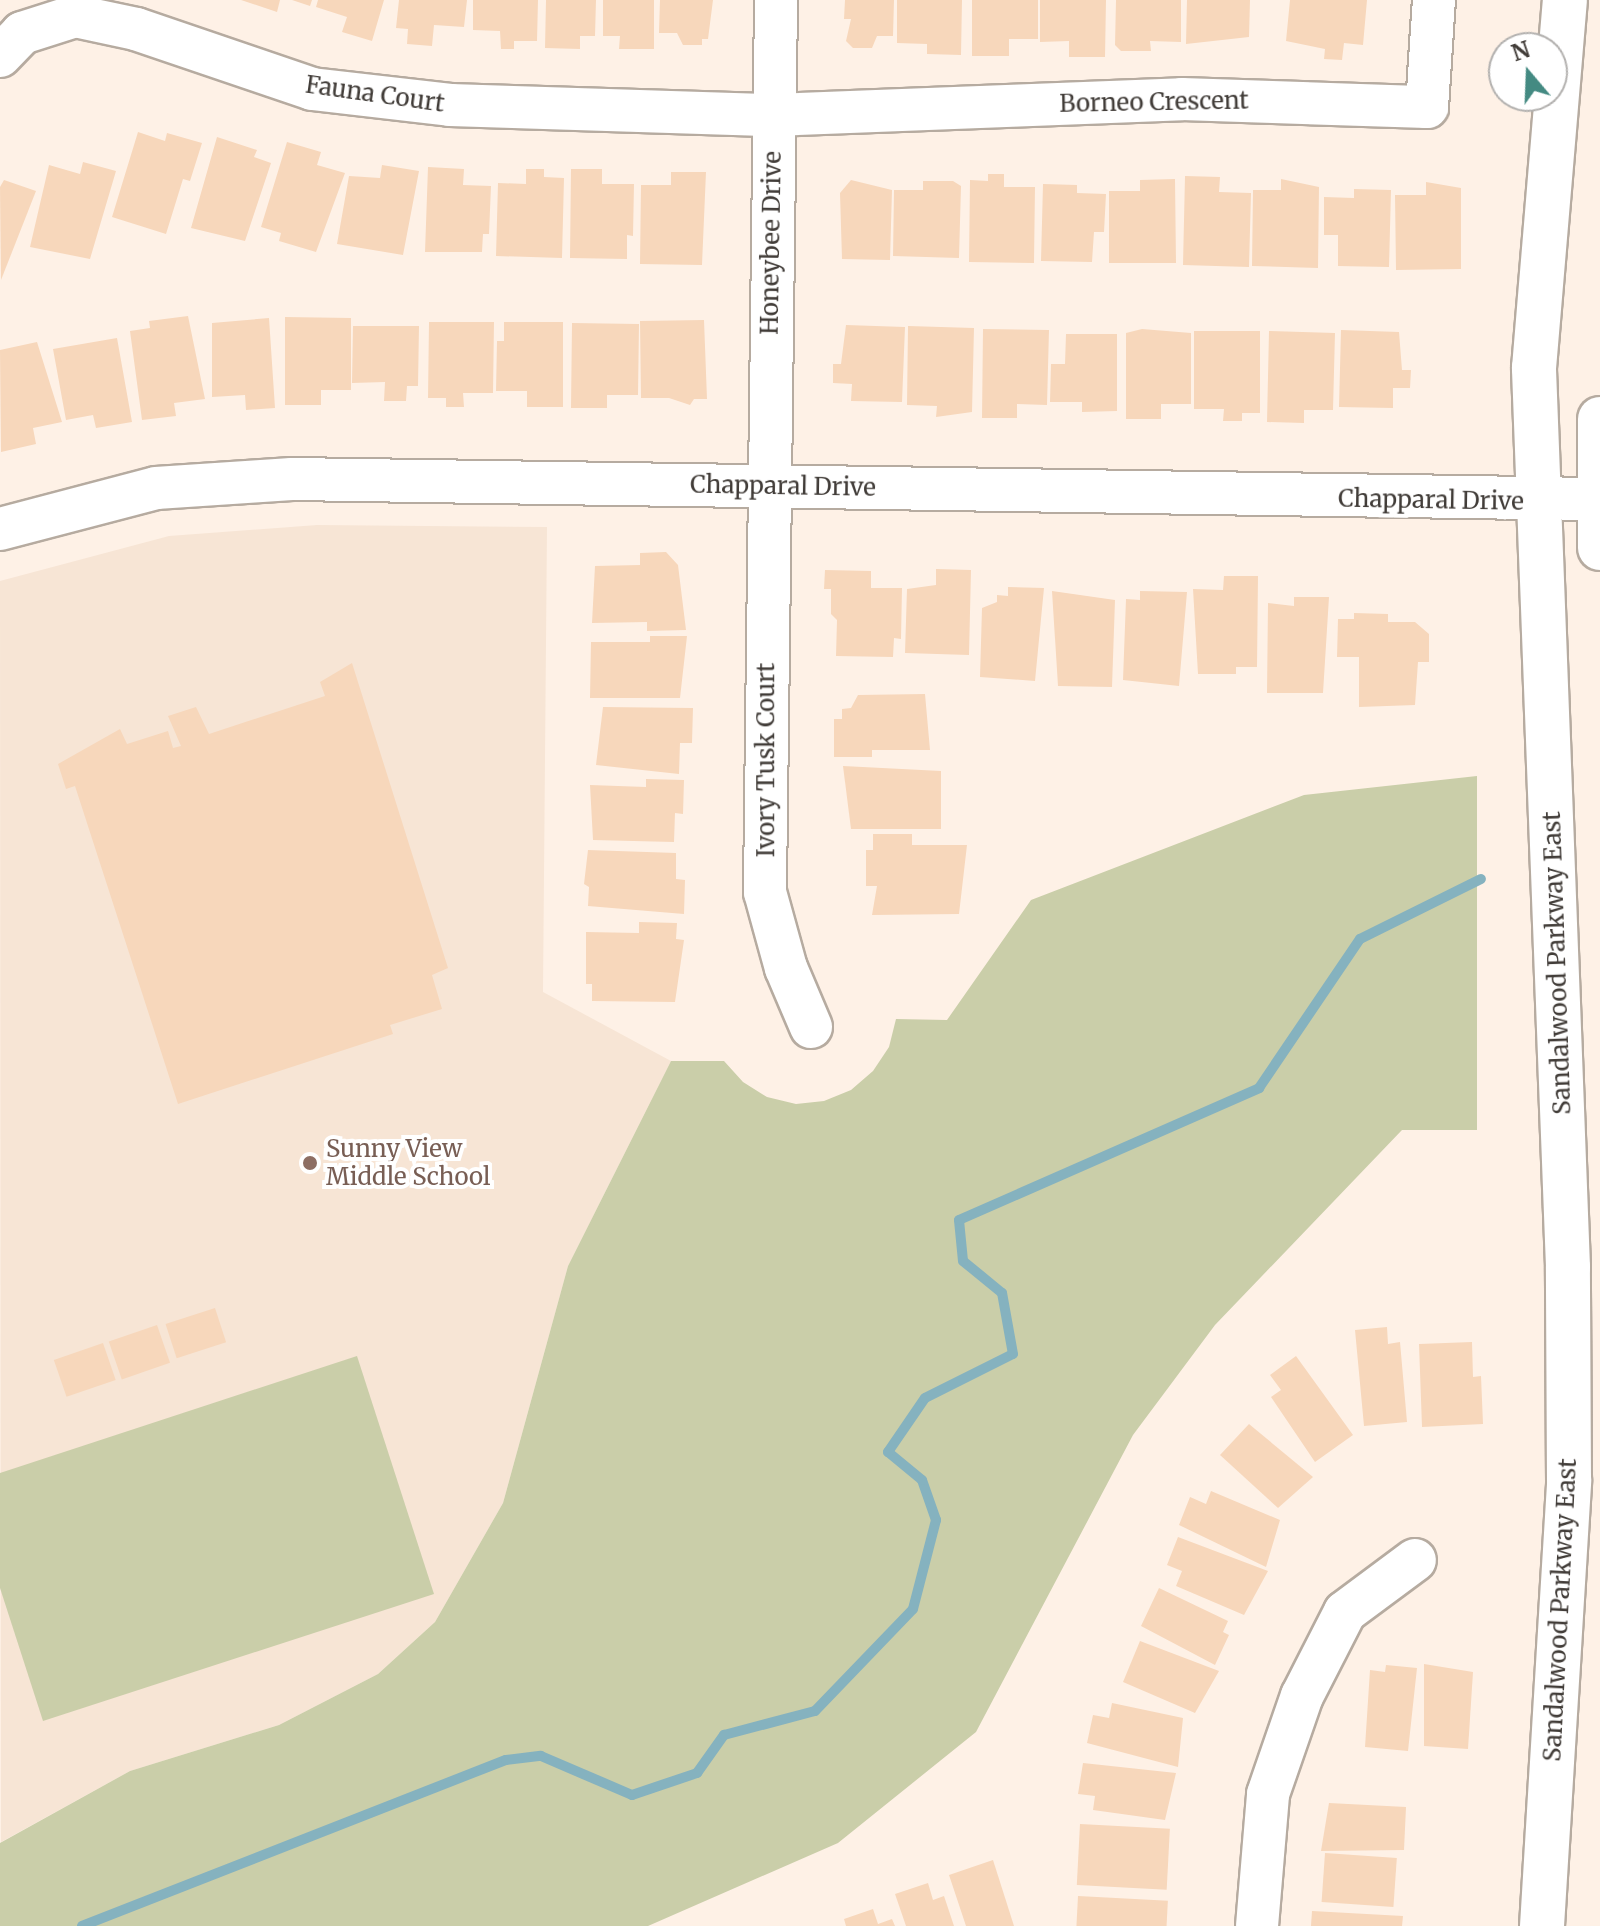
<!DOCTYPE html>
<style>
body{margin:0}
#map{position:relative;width:1600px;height:1926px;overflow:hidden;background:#fef1e6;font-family:Merriweather,serif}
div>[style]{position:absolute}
.built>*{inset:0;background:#f7e5d5}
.green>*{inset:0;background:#cacea9}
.stream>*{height:10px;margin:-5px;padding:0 5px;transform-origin:5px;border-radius:5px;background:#85b2bf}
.building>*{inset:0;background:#f7d7bb;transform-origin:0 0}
.roads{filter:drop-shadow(2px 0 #b6aba0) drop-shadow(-2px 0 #b6aba0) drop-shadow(0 2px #b6aba0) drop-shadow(0 -2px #b6aba0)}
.minor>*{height:42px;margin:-21px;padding:0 21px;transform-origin:21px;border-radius:21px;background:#fff}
.secondary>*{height:44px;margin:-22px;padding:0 22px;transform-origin:22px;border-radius:22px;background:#fff}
.dots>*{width:22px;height:22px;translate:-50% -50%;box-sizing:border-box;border:4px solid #fff;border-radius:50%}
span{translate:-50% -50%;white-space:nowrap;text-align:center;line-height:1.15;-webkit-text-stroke:8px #fff;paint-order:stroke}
.street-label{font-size:24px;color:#413c38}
.education-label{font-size:24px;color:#785e54}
.left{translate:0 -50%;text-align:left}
.north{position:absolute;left:1488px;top:32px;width:80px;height:80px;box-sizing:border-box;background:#fff;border:2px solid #b3b1af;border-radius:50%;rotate:341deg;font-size:22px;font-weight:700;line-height:32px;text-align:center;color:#413c38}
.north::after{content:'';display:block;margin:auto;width:28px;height:36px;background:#448a82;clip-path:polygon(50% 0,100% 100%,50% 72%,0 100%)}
</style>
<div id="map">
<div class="built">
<div style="clip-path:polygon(317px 525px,547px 527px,543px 992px,671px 1061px,568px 1266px,503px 1503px,435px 1622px,378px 1674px,279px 1725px,130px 1771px,1px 1842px,0 581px,169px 536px)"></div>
</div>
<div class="green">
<div style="clip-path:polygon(1477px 776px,1477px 1130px,1402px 1130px,1215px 1325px,1133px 1435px,976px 1732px,838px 1843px,648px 1926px,0 1926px,0 1843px,130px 1771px,279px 1725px,378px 1674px,435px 1622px,503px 1503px,568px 1266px,671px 1061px,724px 1061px,743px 1082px,767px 1097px,796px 1104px,824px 1101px,851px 1090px,873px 1071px,889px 1047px,896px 1019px,947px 1020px,1031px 900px,1304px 795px)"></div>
<div style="clip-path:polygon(357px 1356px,434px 1594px,43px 1721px,0 1588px,0 1473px)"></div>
</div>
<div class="stream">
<div style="left:82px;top:1926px;width:455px;rotate:-21.4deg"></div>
<div style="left:506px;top:1760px;width:35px;rotate:-7deg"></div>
<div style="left:541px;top:1756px;width:99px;rotate:23.2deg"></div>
<div style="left:632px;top:1795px;width:69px;rotate:-18.7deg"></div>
<div style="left:697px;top:1773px;width:47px;rotate:-54.6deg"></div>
<div style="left:724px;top:1735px;width:94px;rotate:-14.8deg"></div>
<div style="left:815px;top:1711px;width:141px;rotate:-46.1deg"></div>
<div style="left:913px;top:1609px;width:92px;rotate:-75.5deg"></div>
<div style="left:936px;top:1520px;width:42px;rotate:-109.3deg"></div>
<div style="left:922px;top:1480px;width:44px;rotate:-140.5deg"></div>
<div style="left:888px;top:1452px;width:65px;rotate:-55.6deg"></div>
<div style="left:925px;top:1398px;width:98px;rotate:-26.6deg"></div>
<div style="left:1013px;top:1354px;width:62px;rotate:-100.2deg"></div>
<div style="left:1002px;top:1293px;width:50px;rotate:-140.6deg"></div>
<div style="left:963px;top:1261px;width:41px;rotate:-95.6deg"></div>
<div style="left:959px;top:1220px;width:328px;rotate:-23.7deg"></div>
<div style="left:1259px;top:1088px;width:180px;rotate:-55.9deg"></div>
<div style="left:1360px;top:939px;width:135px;rotate:-26.4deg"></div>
</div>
<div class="building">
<div style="clip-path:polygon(241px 0,280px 0,277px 12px)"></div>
<div style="clip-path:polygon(292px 0,312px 0,310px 6px)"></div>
<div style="clip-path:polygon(318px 0,384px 0,372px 41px,342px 32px,347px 17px,316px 7px)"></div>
<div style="clip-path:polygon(399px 0,467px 0,464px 27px,434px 25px,432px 46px,407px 44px,408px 29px,396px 28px)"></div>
<div style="clip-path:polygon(473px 0,538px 0,537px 41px,514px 41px,514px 49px,501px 49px,500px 31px,473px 30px)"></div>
<div style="clip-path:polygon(546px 0,596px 0,595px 36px,580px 36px,580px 49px,545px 48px)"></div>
<div style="clip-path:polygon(603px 0,654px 0,654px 49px,619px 49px,620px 36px,603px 36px)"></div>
<div style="clip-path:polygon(660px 0,713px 0,708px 39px,702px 39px,702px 45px,683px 45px,677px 33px,659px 33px)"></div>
<div style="clip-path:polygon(845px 0,894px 0,893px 36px,877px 36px,872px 48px,853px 48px,846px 41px,851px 19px,844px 19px)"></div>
<div style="clip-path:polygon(897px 0,962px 0,961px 55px,927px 54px,927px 44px,897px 43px)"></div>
<div style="clip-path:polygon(972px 0,1038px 0,1038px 39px,1009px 39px,1009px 56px,972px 56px)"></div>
<div style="clip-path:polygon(1040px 0,1106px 0,1105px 57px,1069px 57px,1069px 41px,1040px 42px)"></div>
<div style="clip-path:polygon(1116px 0,1181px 0,1181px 42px,1150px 41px,1151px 51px,1121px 51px,1115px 45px)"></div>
<div style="clip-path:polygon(1187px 0,1250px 0,1249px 37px,1186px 44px)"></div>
<div style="clip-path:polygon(1290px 0,1367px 0,1363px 45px,1344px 43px,1342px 60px,1324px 59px,1325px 49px,1286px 41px)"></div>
<div style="clip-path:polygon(138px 132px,165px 141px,167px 133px,202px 143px,190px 181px,183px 179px,166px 234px,112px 217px)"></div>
<div style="clip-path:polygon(217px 137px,257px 150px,254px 157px,271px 163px,245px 241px,191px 228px)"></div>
<div style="clip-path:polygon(287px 142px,321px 152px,317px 165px,345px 173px,316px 252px,279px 241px,281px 233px,261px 227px)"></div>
<div style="clip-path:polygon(83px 162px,116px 171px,90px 259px,30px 247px,49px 165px,80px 174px)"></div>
<div style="clip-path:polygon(382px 165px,419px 171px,403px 255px,337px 244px,349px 176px,380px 178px)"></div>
<div style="clip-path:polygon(428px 167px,464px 169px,463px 185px,491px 186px,489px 234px,483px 234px,482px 252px,425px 252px)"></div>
<div style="clip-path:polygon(526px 169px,544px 169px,544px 177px,564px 178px,562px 258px,496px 256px,498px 183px,526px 184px)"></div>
<div style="clip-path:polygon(571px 169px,602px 169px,602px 184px,634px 184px,633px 236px,627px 235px,627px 259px,570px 258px)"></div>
<div style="clip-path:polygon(671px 172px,706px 172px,702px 265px,640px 264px,641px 185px,671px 185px)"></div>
<div style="clip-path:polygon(988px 174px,1004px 174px,1004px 187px,1035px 187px,1034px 263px,969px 262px,970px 180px,988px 181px)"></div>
<div style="clip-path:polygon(1185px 176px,1220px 177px,1219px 192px,1251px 193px,1249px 267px,1183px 265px)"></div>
<div style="clip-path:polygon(1175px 179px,1176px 263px,1109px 263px,1109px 191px,1140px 191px,1140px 180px)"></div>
<div style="clip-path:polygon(1281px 179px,1319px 187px,1318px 268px,1252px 266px,1253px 190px,1281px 190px)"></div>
<div style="clip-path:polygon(4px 180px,36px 191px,1px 280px,0 187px)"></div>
<div style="clip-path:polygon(851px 180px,892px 190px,890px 260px,842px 259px,840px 193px)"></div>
<div style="clip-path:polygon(923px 181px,953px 181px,961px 186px,959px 258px,893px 256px,894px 190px,923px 190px)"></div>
<div style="clip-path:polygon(1426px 182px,1461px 188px,1461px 269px,1396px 270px,1395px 195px,1426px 195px)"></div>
<div style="clip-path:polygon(1043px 184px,1077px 185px,1077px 193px,1106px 194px,1104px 232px,1094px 232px,1092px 262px,1041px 261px)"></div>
<div style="clip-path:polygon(1354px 189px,1391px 190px,1389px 267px,1338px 266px,1338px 235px,1324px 235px,1324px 197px,1354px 198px)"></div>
<div style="clip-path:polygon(188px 316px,205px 399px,174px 403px,176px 416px,142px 420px,130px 331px,150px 328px,149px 321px)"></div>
<div style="clip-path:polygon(285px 317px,351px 318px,351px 390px,321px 390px,321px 405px,285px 405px)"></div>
<div style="clip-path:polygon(269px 318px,275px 408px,246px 410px,245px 395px,212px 397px,212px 323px)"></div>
<div style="clip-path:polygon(704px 320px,707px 399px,694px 399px,690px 405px,669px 398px,641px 398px,640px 321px)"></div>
<div style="clip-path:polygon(429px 322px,494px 322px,493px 393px,463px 393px,464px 407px,446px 407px,446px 398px,428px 398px)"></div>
<div style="clip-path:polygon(504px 322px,563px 322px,563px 407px,527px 407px,527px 391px,496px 391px,497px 341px,504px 341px)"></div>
<div style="clip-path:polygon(572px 323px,639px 324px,638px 395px,607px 395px,607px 408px,571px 408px)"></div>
<div style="clip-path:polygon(846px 325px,905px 327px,902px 402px,851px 401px,852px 384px,833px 383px,833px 364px,841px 364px)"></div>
<div style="clip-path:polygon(353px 326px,419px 326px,418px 386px,407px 386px,406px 401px,384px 401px,385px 382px,352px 383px)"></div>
<div style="clip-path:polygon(908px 326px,974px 328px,972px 412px,936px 417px,937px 406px,907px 405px)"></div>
<div style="clip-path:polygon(983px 329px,1049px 330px,1047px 405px,1017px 404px,1017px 418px,982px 418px)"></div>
<div style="clip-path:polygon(1142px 329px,1191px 333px,1191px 404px,1161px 404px,1161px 419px,1126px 419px,1126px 333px)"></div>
<div style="clip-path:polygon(1341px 330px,1399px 332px,1402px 370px,1411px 370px,1410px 388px,1393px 388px,1393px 408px,1339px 407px)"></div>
<div style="clip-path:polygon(1194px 331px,1260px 331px,1260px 413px,1242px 413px,1242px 421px,1223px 421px,1224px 409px,1194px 409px)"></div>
<div style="clip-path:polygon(1269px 331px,1335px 333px,1333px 410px,1304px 410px,1304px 423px,1267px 422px)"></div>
<div style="clip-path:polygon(1066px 334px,1117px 334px,1117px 411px,1082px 412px,1082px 402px,1050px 402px,1051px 364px,1065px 364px)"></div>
<div style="clip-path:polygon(117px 338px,132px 422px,96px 428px,93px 415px,66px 420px,53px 349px)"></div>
<div style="clip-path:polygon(37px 342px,62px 422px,33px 428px,36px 444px,1px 452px,0 350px)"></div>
<div style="clip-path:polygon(666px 552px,678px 565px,686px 630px,647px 631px,647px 622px,592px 623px,595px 566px,640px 565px,640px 553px)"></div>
<div style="clip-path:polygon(936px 569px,971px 570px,969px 655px,905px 653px,907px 589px,936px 585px)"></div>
<div style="clip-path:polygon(825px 570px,871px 571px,871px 588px,902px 588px,901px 639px,894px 638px,893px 657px,836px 656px,837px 620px,831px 614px,831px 589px,824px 589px)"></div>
<div style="clip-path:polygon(1224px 576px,1258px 576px,1257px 667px,1236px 667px,1236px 674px,1198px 674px,1193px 589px,1223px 590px)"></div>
<div style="clip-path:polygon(1008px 587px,1044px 588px,1035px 681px,980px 677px,982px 608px,997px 602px,997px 595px,1008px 596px)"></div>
<div style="clip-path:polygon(1052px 591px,1115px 600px,1112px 687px,1058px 686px)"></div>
<div style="clip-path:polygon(1140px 591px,1187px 592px,1179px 686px,1123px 680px,1126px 599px,1140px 600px)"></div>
<div style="clip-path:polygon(1294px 597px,1329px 597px,1323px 693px,1267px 693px,1268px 603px,1294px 606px)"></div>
<div style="clip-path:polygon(1354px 613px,1388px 614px,1388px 622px,1415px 622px,1429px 634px,1429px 662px,1418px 662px,1415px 705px,1359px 707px,1359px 657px,1337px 657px,1338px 619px,1354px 619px)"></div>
<div style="clip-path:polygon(650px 636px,687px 636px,680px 698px,590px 698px,591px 642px,650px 642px)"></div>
<div style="clip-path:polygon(352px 663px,448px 968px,432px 975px,442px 1009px,390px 1025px,393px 1034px,178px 1104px,75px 786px,66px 789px,58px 764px,120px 729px,127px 744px,168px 731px,173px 748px,181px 746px,168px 716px,196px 707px,209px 734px,325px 696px,320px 682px)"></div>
<div style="clip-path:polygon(925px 694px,930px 750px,872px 750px,872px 757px,834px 757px,834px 719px,842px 719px,842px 709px,851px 708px,858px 695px)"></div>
<div style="clip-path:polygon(603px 707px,693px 708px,692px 743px,680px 743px,679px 774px,596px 765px)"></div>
<div style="clip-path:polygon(843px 766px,941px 771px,941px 829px,851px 829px)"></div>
<div style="clip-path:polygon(646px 779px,684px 780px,683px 814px,675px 813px,674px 842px,593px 840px,590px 785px,646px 787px)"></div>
<div style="clip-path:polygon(873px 834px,912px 834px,912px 845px,967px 845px,959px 914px,872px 915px,877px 886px,866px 886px,866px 850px,873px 850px)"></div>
<div style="clip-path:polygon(588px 850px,676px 853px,676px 879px,685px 880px,684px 914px,588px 906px,589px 887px,584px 884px)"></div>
<div style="clip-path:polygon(639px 922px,677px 923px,676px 939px,684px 940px,675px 1002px,592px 1001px,592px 984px,586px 984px,586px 932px,639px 933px)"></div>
<div style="left:215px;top:1308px;width:36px;height:52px;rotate:72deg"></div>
<div style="left:157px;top:1325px;width:40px;height:51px;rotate:71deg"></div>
<div style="clip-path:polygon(1387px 1327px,1388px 1344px,1400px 1342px,1407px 1422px,1364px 1426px,1355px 1330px)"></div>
<div style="clip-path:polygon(1472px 1342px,1473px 1377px,1481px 1376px,1483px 1424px,1422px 1427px,1419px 1344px)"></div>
<div style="left:103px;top:1343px;width:39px;height:52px;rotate:71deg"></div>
<div style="clip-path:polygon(1296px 1356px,1353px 1435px,1315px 1462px,1271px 1397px,1281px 1390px,1270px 1375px)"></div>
<div style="clip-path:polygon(1249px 1424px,1313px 1477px,1278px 1508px,1220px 1455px)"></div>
<div style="clip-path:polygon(1211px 1491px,1280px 1520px,1266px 1567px,1179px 1525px,1190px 1497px,1206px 1504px)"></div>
<div style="clip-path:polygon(1178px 1537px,1268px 1571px,1244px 1615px,1176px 1586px,1182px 1571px,1167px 1565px)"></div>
<div style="clip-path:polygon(1159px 1588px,1228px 1621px,1223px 1632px,1229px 1635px,1215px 1665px,1141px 1626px)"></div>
<div style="clip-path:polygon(1140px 1641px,1219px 1671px,1195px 1713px,1123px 1682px)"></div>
<div style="clip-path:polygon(1424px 1664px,1473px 1672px,1468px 1749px,1424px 1746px)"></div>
<div style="clip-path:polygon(1386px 1665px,1417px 1668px,1408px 1751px,1365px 1747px,1370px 1670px,1385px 1672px)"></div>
<div style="clip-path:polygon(1112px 1703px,1183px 1718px,1178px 1767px,1087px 1743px,1093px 1715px,1109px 1718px)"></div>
<div style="clip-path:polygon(1083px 1763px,1176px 1773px,1165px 1820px,1093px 1810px,1095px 1796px,1078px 1794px)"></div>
<div style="clip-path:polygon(1329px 1803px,1406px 1807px,1404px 1850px,1321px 1851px)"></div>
<div style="left:1080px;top:1824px;width:90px;height:61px;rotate:3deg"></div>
<div style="left:1325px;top:1853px;width:72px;height:49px;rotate:4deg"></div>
<div style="clip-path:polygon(993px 1860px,1014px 1926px,966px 1926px,949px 1875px)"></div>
<div style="clip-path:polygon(928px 1883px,933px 1900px,944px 1896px,954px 1926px,906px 1926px,895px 1894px)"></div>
<div style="left:1078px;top:1896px;width:90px;height:30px;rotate:3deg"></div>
<div style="clip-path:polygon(873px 1909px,878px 1924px,892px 1919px,895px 1926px,846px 1926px,844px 1919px)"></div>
<div style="clip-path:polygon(1312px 1911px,1403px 1916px,1402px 1926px,1311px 1926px)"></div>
</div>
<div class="roads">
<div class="minor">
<div style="left:776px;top:0;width:892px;rotate:90.71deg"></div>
<div style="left:765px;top:892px;width:79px;rotate:74.6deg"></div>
<div style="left:786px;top:968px;width:64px;rotate:67deg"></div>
<div style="left:0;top:56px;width:32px;rotate:-46deg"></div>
<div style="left:22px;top:33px;width:56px;rotate:-17.8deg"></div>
<div style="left:75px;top:16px;width:62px;rotate:12deg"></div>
<div style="left:136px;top:29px;width:186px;rotate:18.8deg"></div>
<div style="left:312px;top:89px;width:139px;rotate:6.6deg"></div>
<div style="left:450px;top:105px;width:323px;rotate:1.8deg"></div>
<div style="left:773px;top:115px;width:409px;rotate:-2.2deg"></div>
<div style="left:1182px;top:99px;width:245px;rotate:1.9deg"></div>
<div style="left:1427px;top:107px;width:107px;rotate:-86.3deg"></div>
<div style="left:0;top:529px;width:161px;rotate:-14.7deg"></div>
<div style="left:156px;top:488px;width:136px;rotate:-3.8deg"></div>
<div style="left:292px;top:479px;width:1308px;rotate:0.88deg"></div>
<div style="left:1257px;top:1926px;width:132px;rotate:-85.2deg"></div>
<div style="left:1268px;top:1794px;width:104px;rotate:-70.9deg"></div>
<div style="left:1302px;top:1696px;width:94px;rotate:-62.9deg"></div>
<div style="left:1345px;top:1612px;width:87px;rotate:-36.6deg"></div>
</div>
<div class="secondary">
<div style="left:1600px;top:419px;width:129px;rotate:90deg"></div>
<div style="left:1542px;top:1926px;width:447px;rotate:-86.5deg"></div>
<div style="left:1569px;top:1480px;width:213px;rotate:-90.3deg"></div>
<div style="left:1568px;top:1267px;width:900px;rotate:-92.17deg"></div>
<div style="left:1534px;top:368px;width:369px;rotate:-85.2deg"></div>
</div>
</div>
<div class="dots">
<div style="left:310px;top:1163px;background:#8d6e63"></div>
</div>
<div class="street-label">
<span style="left:375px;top:94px;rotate:8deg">Fauna Court</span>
<span style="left:1154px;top:102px;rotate:-1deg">Borneo Crescent</span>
<span style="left:771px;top:243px;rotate:-89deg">Honeybee Drive</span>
<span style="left:783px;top:486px;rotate:1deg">Chapparal Drive</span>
<span style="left:1431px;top:500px;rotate:1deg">Chapparal Drive</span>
<span style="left:766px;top:760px;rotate:-90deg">Ivory Tusk Court</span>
<span style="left:1557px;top:963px;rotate:-92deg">Sandalwood Parkway East</span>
<span style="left:1560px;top:1610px;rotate:-87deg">Sandalwood Parkway East</span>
</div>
<div class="education-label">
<span class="left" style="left:326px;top:1163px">Sunny View<br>Middle School</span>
</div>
<div class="north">N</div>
</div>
